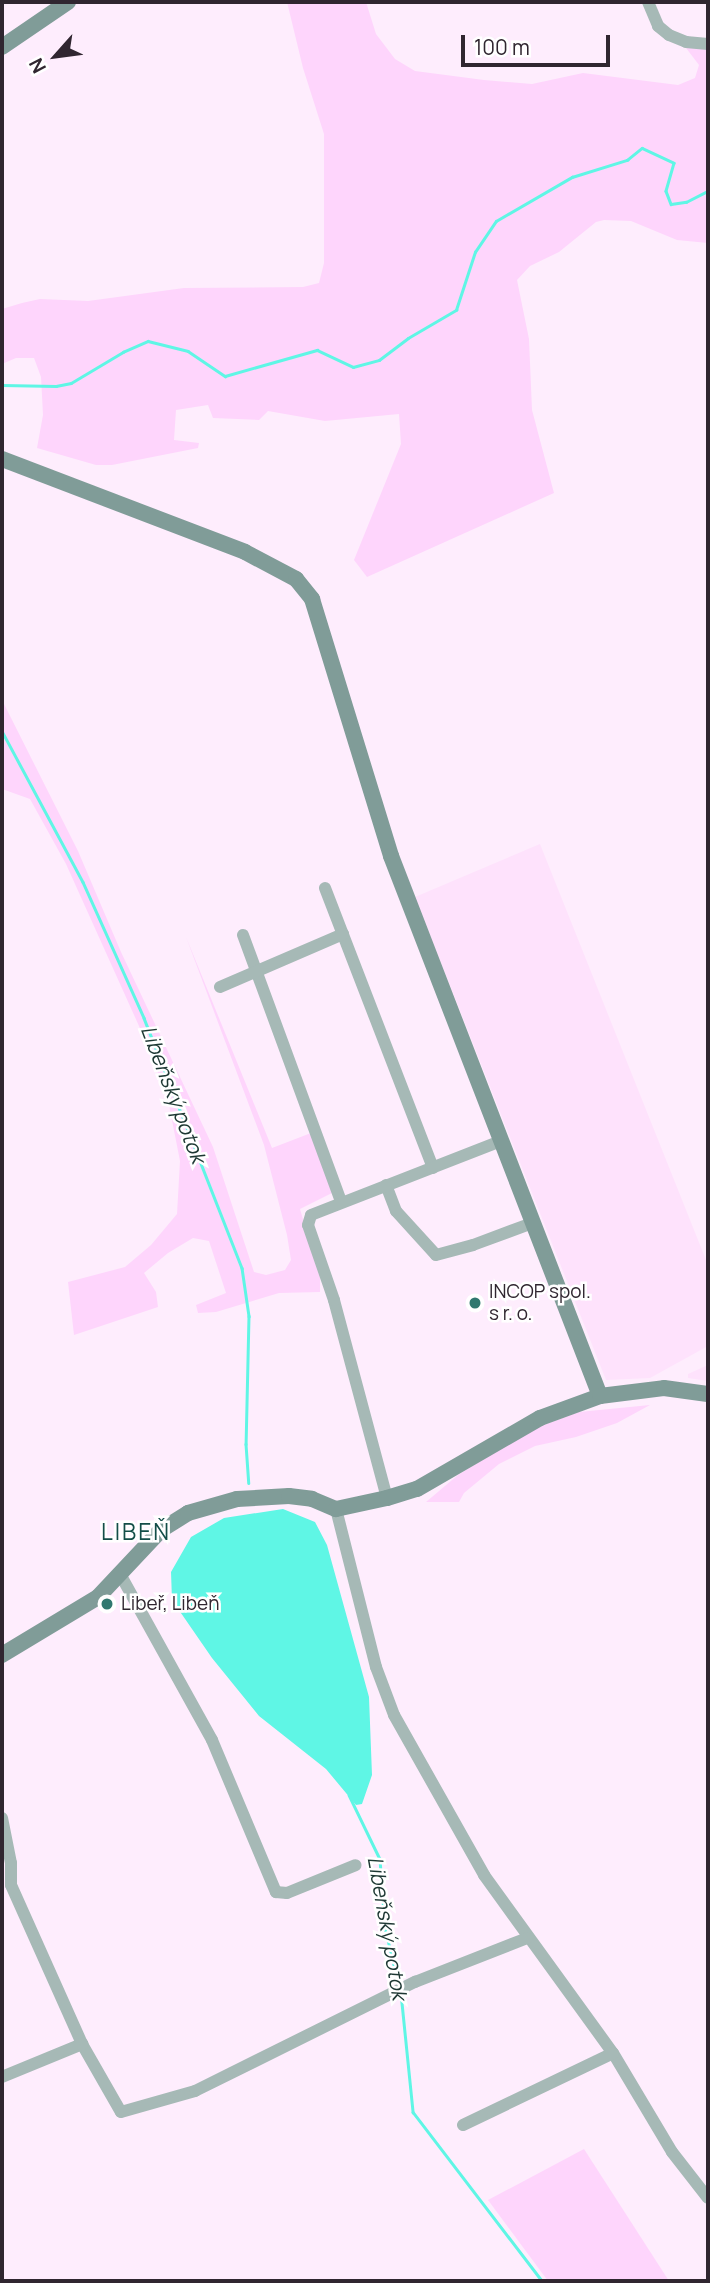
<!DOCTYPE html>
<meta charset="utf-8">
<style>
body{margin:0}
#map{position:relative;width:710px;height:2283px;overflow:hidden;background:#feedfd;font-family:Manrope,sans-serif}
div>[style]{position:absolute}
.built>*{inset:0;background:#fee2fc}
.green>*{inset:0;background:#fed5fc}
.water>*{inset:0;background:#5ff6e5}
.stream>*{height:2.5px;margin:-1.25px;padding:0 1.25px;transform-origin:1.25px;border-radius:1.25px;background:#5ff6e5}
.street>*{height:12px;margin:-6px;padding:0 6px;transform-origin:6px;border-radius:6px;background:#a6b9b6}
.secondary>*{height:16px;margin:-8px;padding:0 8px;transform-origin:8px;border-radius:8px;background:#809c98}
.dots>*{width:19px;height:19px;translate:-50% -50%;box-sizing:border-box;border:4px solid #fff;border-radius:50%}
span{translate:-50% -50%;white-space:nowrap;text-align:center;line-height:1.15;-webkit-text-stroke:5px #fff;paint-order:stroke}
.poi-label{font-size:19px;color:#302630}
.left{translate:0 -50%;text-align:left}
.water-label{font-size:21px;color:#1d3733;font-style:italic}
.quarter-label{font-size:23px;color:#134e48;letter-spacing:2px}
.frame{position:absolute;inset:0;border:4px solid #302630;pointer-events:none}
.north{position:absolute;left:21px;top:21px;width:70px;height:70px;-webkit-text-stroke:5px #fff;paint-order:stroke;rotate:242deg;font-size:19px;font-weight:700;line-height:28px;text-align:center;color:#302630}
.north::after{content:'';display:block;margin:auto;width:24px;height:32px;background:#302630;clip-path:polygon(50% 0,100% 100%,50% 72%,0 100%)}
.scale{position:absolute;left:461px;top:35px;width:149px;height:32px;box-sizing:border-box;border:4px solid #302630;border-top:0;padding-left:9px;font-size:21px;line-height:24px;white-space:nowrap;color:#302630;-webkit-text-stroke:5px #fff;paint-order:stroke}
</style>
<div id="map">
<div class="built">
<div style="clip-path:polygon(540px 844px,708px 1265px,708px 1346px,650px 1378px,606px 1380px,415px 897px)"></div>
<div style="clip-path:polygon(708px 1365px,708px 1381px,688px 1378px,688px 1374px)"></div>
</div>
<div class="green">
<div style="clip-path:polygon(287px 2px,366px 2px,376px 34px,395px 59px,415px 71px,484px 80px,532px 84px,583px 73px,678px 85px,695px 78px,699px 65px,683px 44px,681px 35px,708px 40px,708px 243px,677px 240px,631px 221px,604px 220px,596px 222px,559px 252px,530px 266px,517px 280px,529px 339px,532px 410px,554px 493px,367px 577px,354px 560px,401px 444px,399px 414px,325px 421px,268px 411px,259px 420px,213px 418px,208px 405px,176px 410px,174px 440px,199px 443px,198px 448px,112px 465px,96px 465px,37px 448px,43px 415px,41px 377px,34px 358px,16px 358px,2px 364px,2px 309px,22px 303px,40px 299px,88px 301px,184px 288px,303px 287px,319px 283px,324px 263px,324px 134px,303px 68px)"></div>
<div style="clip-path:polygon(2px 700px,78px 851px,121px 952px,213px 1147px,254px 1272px,266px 1275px,285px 1270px,291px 1260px,287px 1235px,264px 1145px,186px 937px,272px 1148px,311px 1133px,334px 1192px,300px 1209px,320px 1277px,320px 1292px,279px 1293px,216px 1312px,198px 1313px,196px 1305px,226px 1293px,209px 1241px,193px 1238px,168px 1253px,144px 1273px,156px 1292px,158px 1307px,74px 1335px,68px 1282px,125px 1267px,151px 1245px,177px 1214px,180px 1161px,168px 1100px,148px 1046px,66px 864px,30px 799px,2px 789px)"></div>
<div style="clip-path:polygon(650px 1405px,617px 1423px,576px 1437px,535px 1446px,499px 1464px,464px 1493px,459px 1502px,426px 1502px,458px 1475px,533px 1429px,579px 1412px)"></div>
<div style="clip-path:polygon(584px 2149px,669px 2281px,548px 2281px,488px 2200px)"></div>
</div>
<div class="water">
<div style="clip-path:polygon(283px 1509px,315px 1522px,327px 1545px,369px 1697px,372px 1775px,362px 1804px,356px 1805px,326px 1769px,259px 1716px,212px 1658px,172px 1600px,171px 1572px,191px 1537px,224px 1518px)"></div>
</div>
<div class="stream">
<div style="left:2px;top:385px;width:54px;rotate:1.1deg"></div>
<div style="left:56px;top:386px;width:15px;rotate:-11deg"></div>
<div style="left:71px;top:383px;width:61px;rotate:-30.8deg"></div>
<div style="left:123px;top:352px;width:27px;rotate:-24deg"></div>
<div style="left:148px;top:341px;width:41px;rotate:14deg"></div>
<div style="left:188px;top:351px;width:45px;rotate:34deg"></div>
<div style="left:225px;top:376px;width:96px;rotate:-15.8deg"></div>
<div style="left:317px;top:350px;width:40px;rotate:25deg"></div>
<div style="left:353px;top:367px;width:27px;rotate:-15deg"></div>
<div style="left:379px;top:360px;width:36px;rotate:-37deg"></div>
<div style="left:408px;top:338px;width:56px;rotate:-30.3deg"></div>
<div style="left:456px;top:310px;width:61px;rotate:-71.9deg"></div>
<div style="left:475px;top:252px;width:37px;rotate:-56deg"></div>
<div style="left:496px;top:221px;width:88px;rotate:-30.1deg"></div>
<div style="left:572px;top:177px;width:58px;rotate:-17.2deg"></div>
<div style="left:627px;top:160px;width:19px;rotate:-39deg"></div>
<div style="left:642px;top:148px;width:35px;rotate:25deg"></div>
<div style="left:674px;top:163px;width:29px;rotate:106deg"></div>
<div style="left:666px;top:191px;width:14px;rotate:69deg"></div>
<div style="left:671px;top:204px;width:15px;rotate:-8deg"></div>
<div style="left:686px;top:202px;width:25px;rotate:-27deg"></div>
<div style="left:2px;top:731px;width:171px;rotate:61.8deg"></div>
<div style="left:83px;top:882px;width:149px;rotate:65.8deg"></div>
<div style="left:144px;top:1018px;width:269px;rotate:68.6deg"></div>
<div style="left:242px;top:1268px;width:49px;rotate:81.7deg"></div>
<div style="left:249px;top:1316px;width:128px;rotate:91.3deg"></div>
<div style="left:246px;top:1444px;width:39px;rotate:86deg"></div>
<div style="left:349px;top:1795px;width:71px;rotate:64.2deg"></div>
<div style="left:380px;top:1859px;width:68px;rotate:85.8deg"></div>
<div style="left:385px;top:1927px;width:61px;rotate:76.7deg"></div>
<div style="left:401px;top:1993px;width:120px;rotate:84.2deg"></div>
<div style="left:413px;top:2112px;width:213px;rotate:52.6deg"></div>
</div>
<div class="street">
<div style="left:648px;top:2px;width:26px;rotate:67deg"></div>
<div style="left:658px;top:26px;width:14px;rotate:39deg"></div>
<div style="left:669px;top:35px;width:18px;rotate:22deg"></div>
<div style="left:686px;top:42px;width:22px;rotate:5deg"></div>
<div style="left:325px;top:888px;width:300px;rotate:68.9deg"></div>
<div style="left:243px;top:935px;width:283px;rotate:69.8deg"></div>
<div style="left:220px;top:987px;width:134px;rotate:-23.3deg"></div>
<div style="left:386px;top:1185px;width:28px;rotate:69deg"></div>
<div style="left:396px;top:1211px;width:59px;rotate:47.7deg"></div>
<div style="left:436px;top:1255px;width:38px;rotate:-15deg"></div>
<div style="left:473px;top:1245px;width:63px;rotate:-20.4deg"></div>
<div style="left:387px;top:1498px;width:205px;rotate:-105deg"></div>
<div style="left:334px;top:1300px;width:79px;rotate:-109.1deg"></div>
<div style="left:308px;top:1225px;width:10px;rotate:-73deg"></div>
<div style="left:311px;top:1215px;width:204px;rotate:-21.3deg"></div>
<div style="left:336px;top:1509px;width:163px;rotate:75.8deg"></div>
<div style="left:376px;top:1667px;width:51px;rotate:69.4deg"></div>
<div style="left:394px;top:1715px;width:184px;rotate:60.6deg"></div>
<div style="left:484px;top:1875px;width:220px;rotate:54.1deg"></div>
<div style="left:613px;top:2053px;width:115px;rotate:59.2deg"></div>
<div style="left:672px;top:2152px;width:58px;rotate:52deg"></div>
<div style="left:120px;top:1574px;width:190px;rotate:61deg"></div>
<div style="left:212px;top:1740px;width:165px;rotate:67.2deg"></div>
<div style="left:276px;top:1892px;width:11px;rotate:5deg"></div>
<div style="left:287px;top:1893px;width:74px;rotate:-22.1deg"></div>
<div style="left:2px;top:1818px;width:46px;rotate:78.7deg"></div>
<div style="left:11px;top:1863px;width:22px;rotate:90deg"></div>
<div style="left:11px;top:1885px;width:174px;rotate:65.9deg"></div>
<div style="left:82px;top:2044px;width:78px;rotate:60.2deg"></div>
<div style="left:121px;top:2112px;width:77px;rotate:-15.8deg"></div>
<div style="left:195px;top:2091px;width:246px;rotate:-26.4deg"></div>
<div style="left:415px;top:1982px;width:120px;rotate:-21.4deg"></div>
<div style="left:2px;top:2077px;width:87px;rotate:-22.4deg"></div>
<div style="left:463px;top:2125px;width:166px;rotate:-25.6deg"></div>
</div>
<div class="secondary">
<div style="left:2px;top:47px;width:80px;rotate:-34.3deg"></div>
<div style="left:2px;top:459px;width:260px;rotate:20.9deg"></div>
<div style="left:245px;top:552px;width:58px;rotate:27.9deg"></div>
<div style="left:296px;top:579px;width:26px;rotate:51deg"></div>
<div style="left:312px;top:599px;width:269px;rotate:72.9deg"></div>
<div style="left:391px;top:856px;width:579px;rotate:68.84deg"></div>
<div style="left:2px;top:1655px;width:112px;rotate:-31.1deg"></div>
<div style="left:98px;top:1597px;width:92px;rotate:-46.8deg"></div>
<div style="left:161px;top:1530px;width:32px;rotate:-32deg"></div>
<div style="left:188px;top:1513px;width:51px;rotate:-15.9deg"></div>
<div style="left:237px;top:1499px;width:52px;rotate:-3.3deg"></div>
<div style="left:289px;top:1496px;width:23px;rotate:7deg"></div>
<div style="left:312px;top:1499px;width:26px;rotate:23deg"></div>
<div style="left:336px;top:1509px;width:52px;rotate:-12.2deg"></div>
<div style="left:387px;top:1498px;width:31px;rotate:-17deg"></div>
<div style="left:417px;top:1489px;width:142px;rotate:-30deg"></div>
<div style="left:540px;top:1418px;width:64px;rotate:-20.1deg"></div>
<div style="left:600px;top:1396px;width:64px;rotate:-7.1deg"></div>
<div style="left:664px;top:1388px;width:44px;rotate:7.8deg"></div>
</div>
<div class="dots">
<div style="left:475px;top:1303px;background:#30776f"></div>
<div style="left:107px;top:1604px;background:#30776f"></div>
</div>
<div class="poi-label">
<span class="left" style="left:489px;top:1303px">INCOP spol.<br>s r. o.</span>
<span class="left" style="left:121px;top:1604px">Libeř, Libeň</span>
</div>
<div class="water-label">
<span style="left:174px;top:1094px;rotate:69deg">Libeňský potok</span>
<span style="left:388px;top:1928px;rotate:80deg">Libeňský potok</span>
</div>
<div class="quarter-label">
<span style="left:136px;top:1531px">LIBEŇ</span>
</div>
<div class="frame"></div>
<div class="north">N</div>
<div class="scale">100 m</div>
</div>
